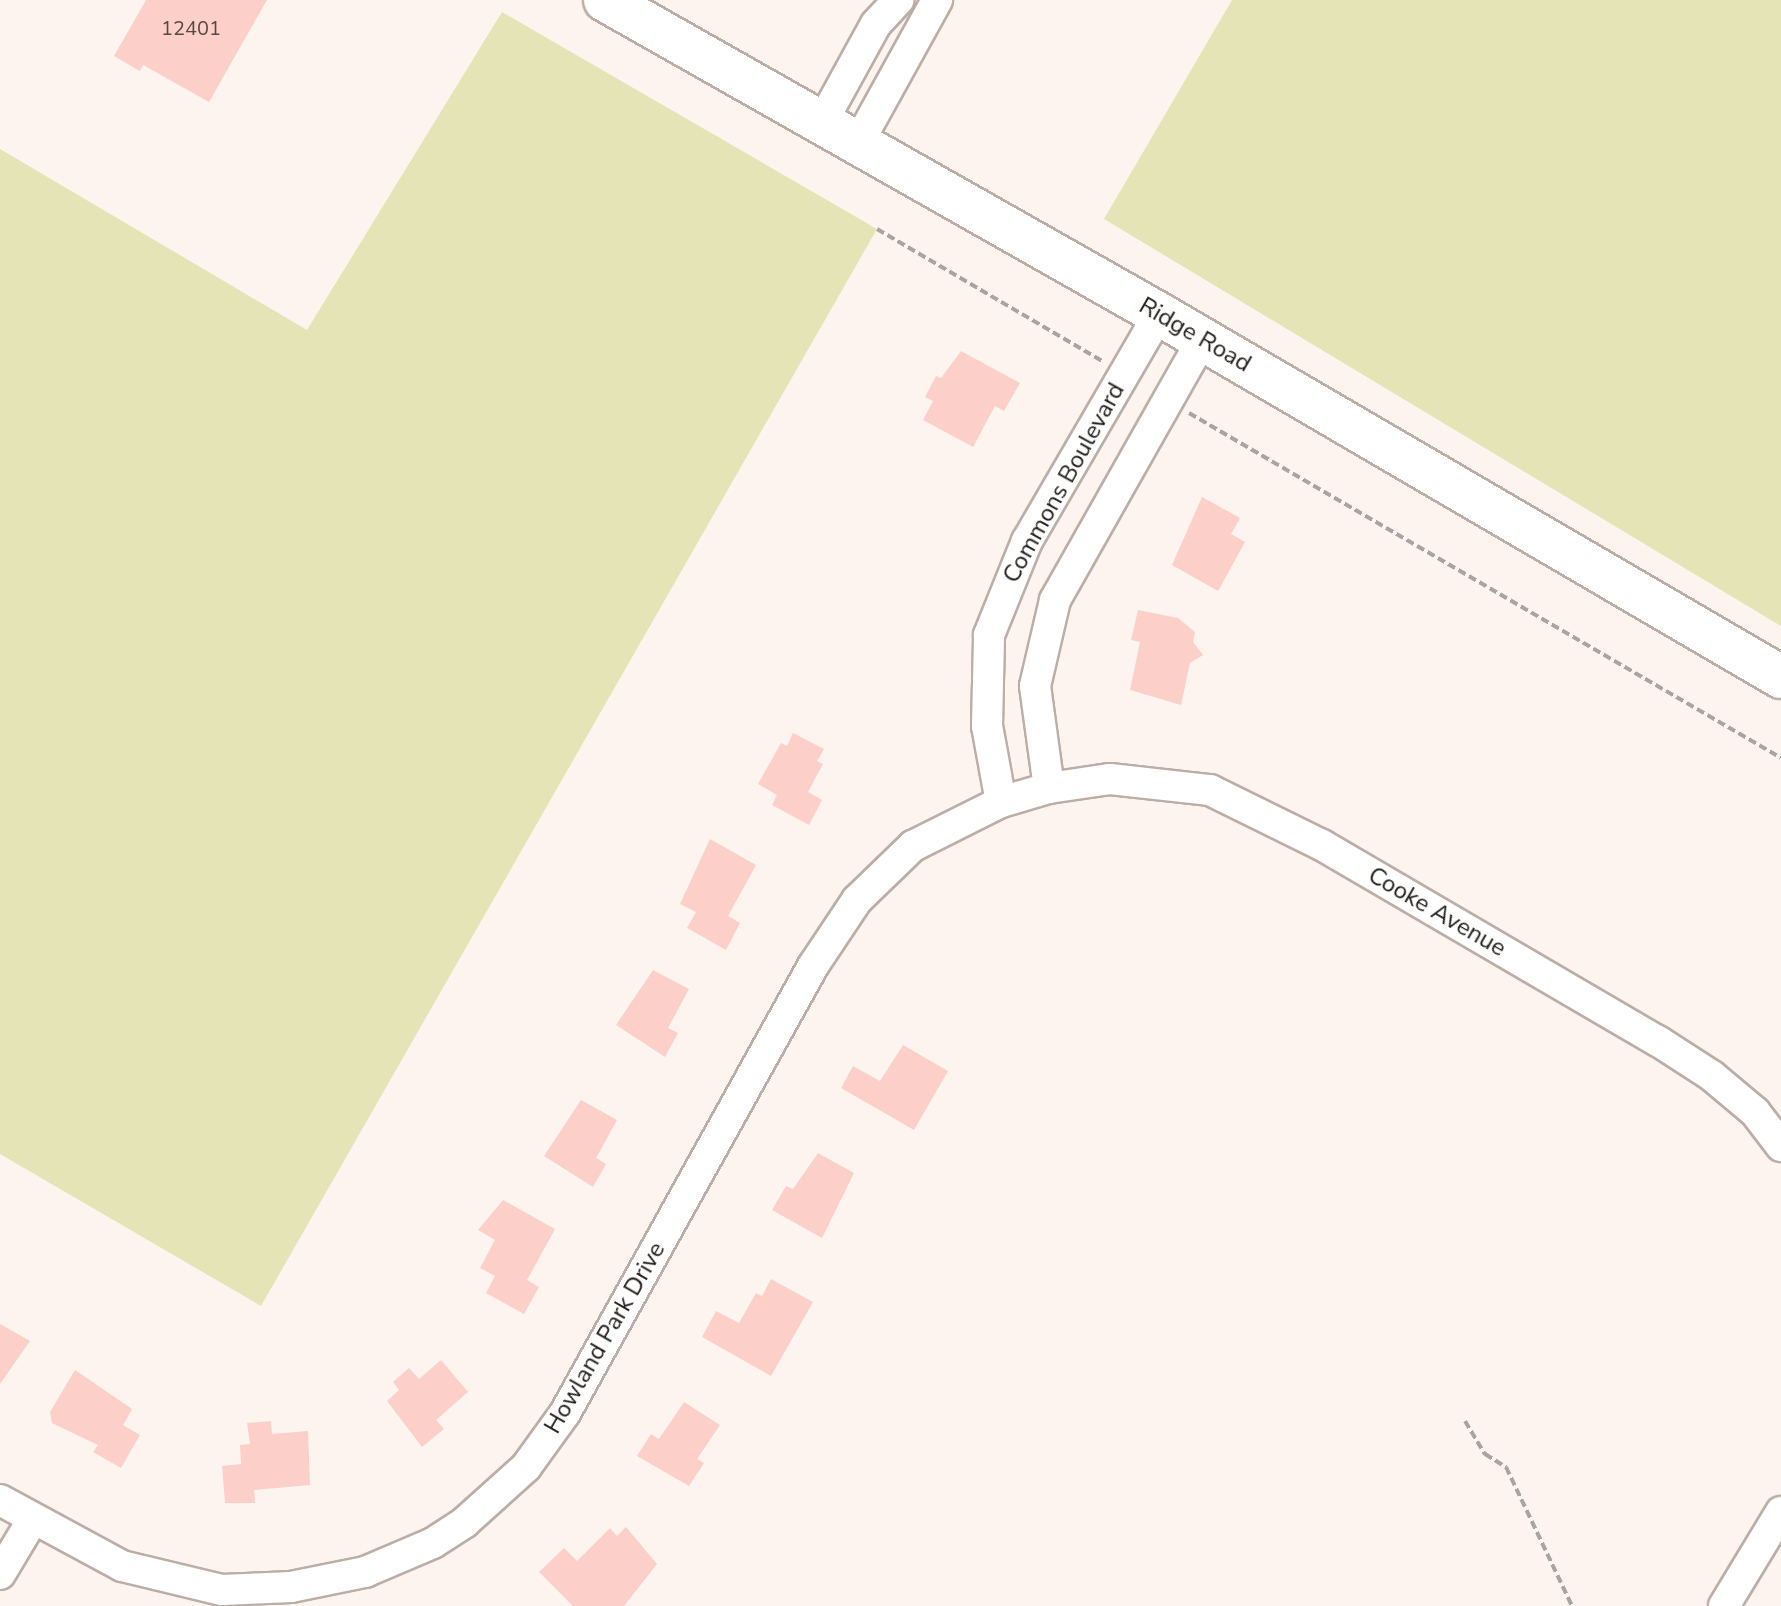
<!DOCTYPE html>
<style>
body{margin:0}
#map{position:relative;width:1781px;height:1606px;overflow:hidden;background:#fdf4ef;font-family:"Nunito Sans",sans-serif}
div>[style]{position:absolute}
.green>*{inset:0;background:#e4e4b6}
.building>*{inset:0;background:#fccfc8}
.path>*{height:4px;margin-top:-2px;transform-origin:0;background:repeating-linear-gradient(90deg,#aba39f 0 8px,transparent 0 12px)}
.roads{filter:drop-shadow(2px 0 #bcaea6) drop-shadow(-2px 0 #bcaea6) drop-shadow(0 2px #bcaea6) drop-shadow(0 -2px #bcaea6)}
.street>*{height:30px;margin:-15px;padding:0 15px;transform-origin:15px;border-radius:15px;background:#fff}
.secondary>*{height:42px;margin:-21px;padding:0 21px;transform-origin:21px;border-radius:21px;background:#fff}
span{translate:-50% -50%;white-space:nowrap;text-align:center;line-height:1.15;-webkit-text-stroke:6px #fff;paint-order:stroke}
.number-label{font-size:20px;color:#574844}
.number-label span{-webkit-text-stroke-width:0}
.street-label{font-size:24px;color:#201b18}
</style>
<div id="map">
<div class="green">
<div style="clip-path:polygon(1232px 0,1781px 0,1781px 626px,1104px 219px)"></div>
<div style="clip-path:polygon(502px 12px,877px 229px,261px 1306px,0 1154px,0 149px,307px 330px)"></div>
</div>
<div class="building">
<div style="clip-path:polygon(146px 0,267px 0,209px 102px,143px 65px,140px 71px,114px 56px)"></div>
<div style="clip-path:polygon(961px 351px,1020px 383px,1004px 411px,995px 406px,973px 447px,923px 420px,933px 401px,925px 397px,936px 376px,941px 378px)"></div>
<div style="clip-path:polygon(1202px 497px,1240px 518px,1231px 534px,1245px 542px,1218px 591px,1172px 565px)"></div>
<div style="clip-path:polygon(1138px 610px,1178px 618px,1195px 632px,1193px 642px,1203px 655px,1190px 663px,1181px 705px,1130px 690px,1140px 642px,1131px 640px)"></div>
<div style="clip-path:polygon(793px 733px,824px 749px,817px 761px,823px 764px,808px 792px,822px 800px,809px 825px,772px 805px,777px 795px,758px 784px,781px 743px,787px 746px)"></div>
<div style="clip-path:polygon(710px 839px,756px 865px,728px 916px,740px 923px,726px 950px,687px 928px,696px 912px,680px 904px)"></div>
<div style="clip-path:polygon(653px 970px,689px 989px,668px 1028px,678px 1033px,665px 1057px,616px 1025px)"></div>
<div style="clip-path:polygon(903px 1045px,948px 1071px,914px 1130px,841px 1088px,853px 1066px,880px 1081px)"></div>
<div style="clip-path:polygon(581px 1100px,617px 1120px,596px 1158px,606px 1164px,593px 1187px,544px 1156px)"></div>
<div style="clip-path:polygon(818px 1153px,854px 1173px,822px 1238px,772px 1210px,786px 1186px,793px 1189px)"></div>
<div style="clip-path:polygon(503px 1200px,555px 1229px,527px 1280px,539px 1287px,524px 1314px,486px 1293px,495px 1276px,480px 1268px,495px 1240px,478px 1230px)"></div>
<div style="clip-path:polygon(771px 1279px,813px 1302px,771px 1376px,702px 1337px,716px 1311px,739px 1323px,756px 1293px,762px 1296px)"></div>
<div style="clip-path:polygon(0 1324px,30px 1341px,0 1384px)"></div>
<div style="clip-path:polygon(441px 1360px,468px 1392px,436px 1420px,444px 1429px,422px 1447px,387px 1401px,399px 1390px,393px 1382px,409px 1368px,419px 1379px)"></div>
<div style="clip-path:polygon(75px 1370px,132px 1409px,123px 1425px,140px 1435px,121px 1468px,93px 1452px,98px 1445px,52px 1423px,50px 1412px)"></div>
<div style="clip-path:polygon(684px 1402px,720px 1425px,697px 1459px,704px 1463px,689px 1486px,637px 1456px,651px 1434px,659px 1439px)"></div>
<div style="clip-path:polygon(271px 1421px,272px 1434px,308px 1431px,310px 1485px,254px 1490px,255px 1503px,225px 1503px,222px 1466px,241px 1464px,240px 1445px,250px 1444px,247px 1423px)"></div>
<div style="clip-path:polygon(626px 1527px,657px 1564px,624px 1606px,573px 1606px,539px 1572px,564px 1548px,577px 1561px,610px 1528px,617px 1536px)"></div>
</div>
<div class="path">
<div style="left:877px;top:229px;width:261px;rotate:30.4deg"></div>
<div style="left:1189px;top:413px;width:685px;rotate:30.23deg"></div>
<div style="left:1465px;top:1421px;width:39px;rotate:59deg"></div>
<div style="left:1485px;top:1454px;width:25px;rotate:32deg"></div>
<div style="left:1506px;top:1467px;width:154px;rotate:64.6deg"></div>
</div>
<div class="roads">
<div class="street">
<div style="left:821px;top:124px;width:114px;rotate:-61.2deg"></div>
<div style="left:876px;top:24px;width:33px;rotate:-47deg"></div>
<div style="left:857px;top:145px;width:166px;rotate:-61.1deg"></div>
<div style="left:1049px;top:788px;width:103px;rotate:-97.8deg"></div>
<div style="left:1035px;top:686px;width:88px;rotate:-76.9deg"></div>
<div style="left:1055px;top:600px;width:299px;rotate:-60.5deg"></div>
<div style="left:1001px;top:802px;width:77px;rotate:-100.4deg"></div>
<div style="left:987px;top:726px;width:91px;rotate:-88.7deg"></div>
<div style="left:989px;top:635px;width:101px;rotate:-68deg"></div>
<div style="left:1027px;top:541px;width:263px;rotate:-59.8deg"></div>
<div style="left:0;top:1500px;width:139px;rotate:28.4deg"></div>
<div style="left:122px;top:1566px;width:103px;rotate:13.5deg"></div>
<div style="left:222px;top:1590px;width:69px;rotate:-2.5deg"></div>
<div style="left:291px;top:1587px;width:76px;rotate:-11.5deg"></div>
<div style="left:365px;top:1572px;width:74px;rotate:-23.1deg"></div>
<div style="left:433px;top:1543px;width:38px;rotate:-33deg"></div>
<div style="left:465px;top:1522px;width:82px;rotate:-42deg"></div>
<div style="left:526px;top:1467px;width:67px;rotate:-54.2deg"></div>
<div style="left:565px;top:1413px;width:511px;rotate:-60.98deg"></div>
<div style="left:813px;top:966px;width:79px;rotate:-56.3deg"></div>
<div style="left:857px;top:900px;width:78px;rotate:-44deg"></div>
<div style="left:913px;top:846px;width:98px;rotate:-26.6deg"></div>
<div style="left:1001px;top:802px;width:50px;rotate:-16.3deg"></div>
<div style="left:1049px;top:788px;width:62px;rotate:-8.4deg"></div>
<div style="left:1110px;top:779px;width:101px;rotate:6.3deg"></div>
<div style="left:1210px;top:790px;width:125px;rotate:26.2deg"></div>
<div style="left:1322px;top:845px;width:389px;rotate:30.3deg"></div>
<div style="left:1658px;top:1041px;width:64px;rotate:32.9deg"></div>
<div style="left:1712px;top:1076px;width:56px;rotate:39.9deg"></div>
<div style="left:1755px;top:1112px;width:43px;rotate:52.6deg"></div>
<div style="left:0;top:1574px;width:64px;rotate:-59deg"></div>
<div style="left:1724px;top:1606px;width:110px;rotate:-58.8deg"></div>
</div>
<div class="secondary">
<div style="left:605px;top:0;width:637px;rotate:29.54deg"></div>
<div style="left:1159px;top:314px;width:720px;rotate:30.27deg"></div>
</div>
</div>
<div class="number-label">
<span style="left:191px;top:28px">12401</span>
</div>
<div class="street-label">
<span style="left:1195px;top:335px;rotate:30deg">Ridge Road</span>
<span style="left:1064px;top:483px;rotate:-61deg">Commons Boulevard</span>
<span style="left:1437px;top:912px;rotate:30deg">Cooke Avenue</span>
<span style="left:605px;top:1338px;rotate:-60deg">Howland Park Drive</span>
</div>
</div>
